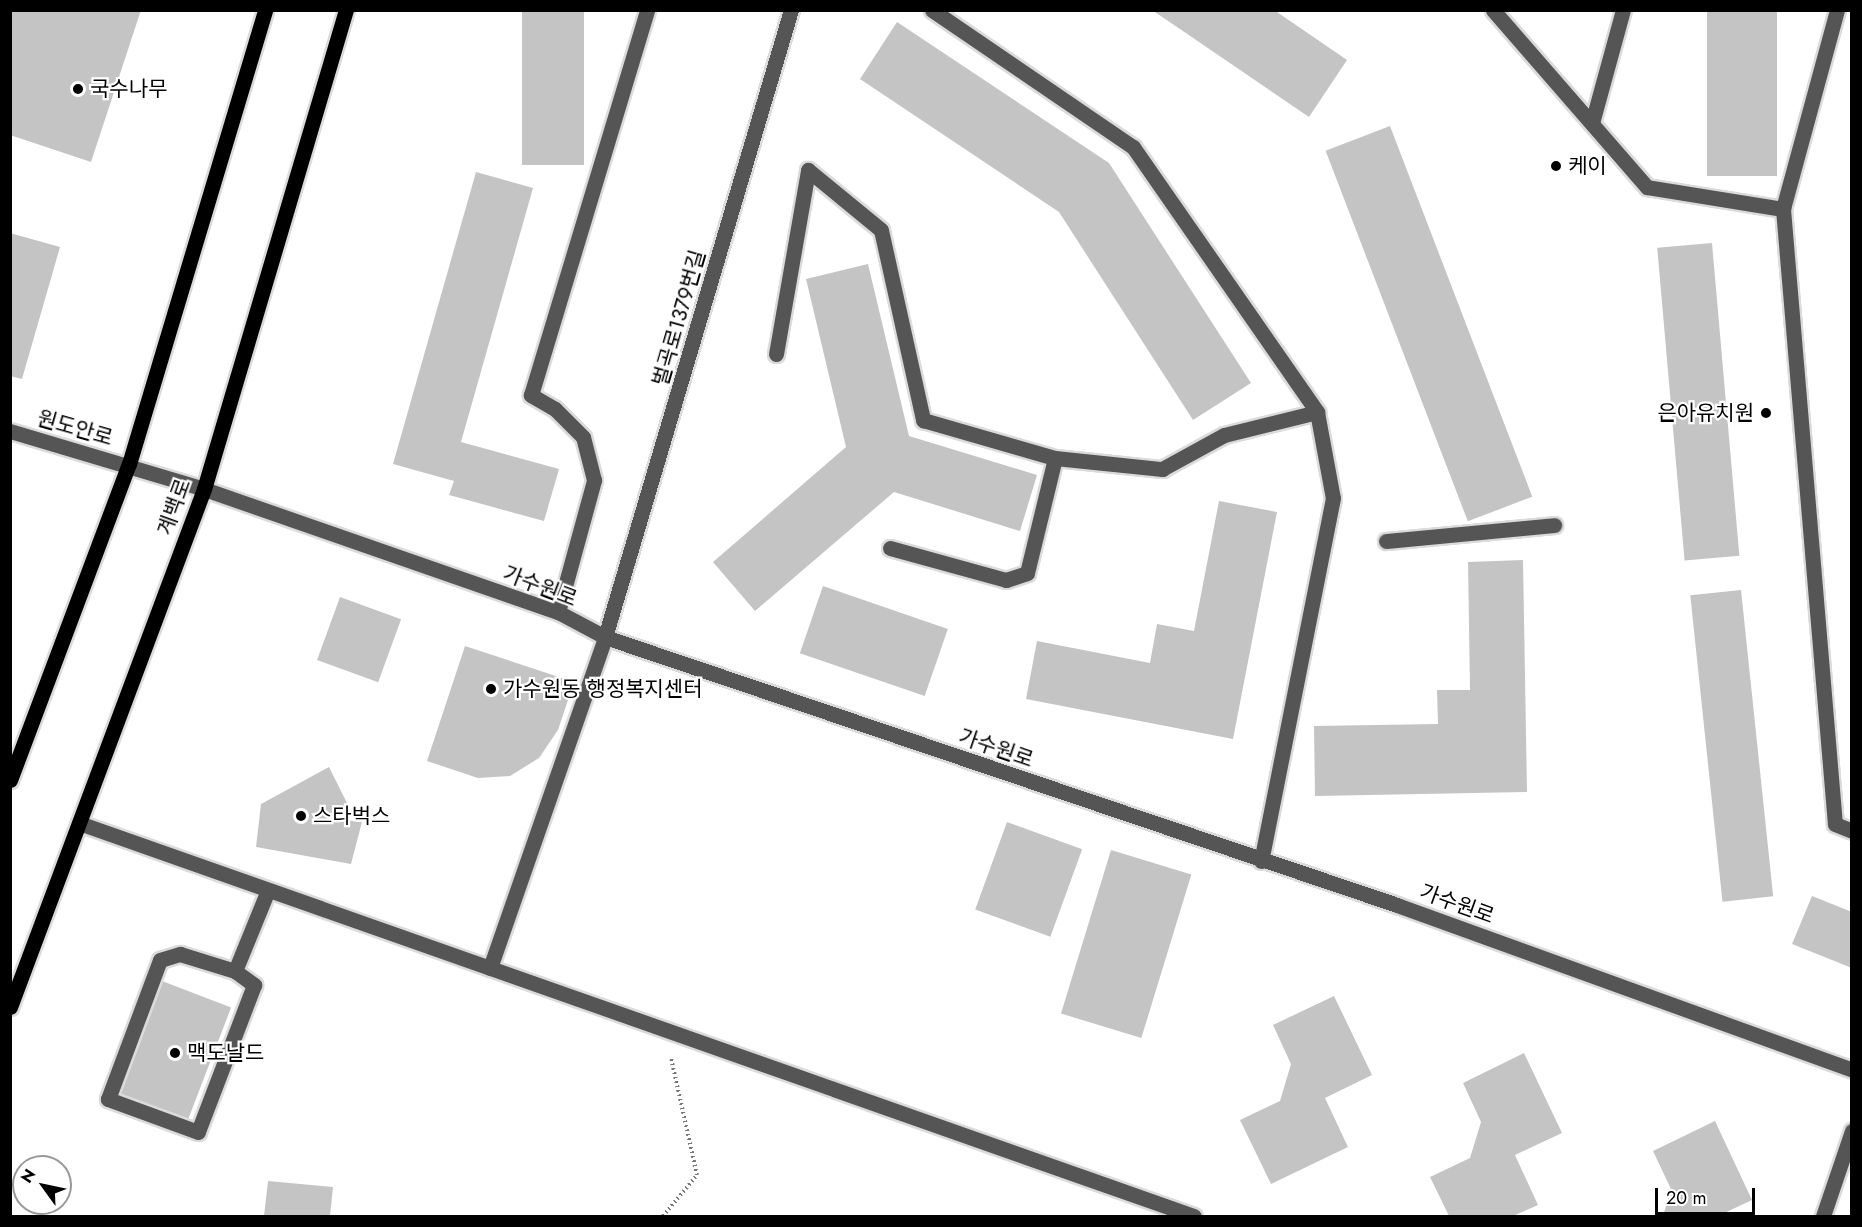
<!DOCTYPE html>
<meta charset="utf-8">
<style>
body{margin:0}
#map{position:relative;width:1862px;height:1227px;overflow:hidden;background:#fff;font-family:Jost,"Noto Sans KR",sans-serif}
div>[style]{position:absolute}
.building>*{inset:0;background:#c4c4c4;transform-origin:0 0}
.path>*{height:4px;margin-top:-2px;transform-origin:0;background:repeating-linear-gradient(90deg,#777 0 1.5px,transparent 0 4.5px)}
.roads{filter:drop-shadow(2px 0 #dbdbdb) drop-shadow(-2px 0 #dbdbdb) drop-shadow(0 2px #dbdbdb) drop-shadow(0 -2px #dbdbdb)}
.minor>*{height:15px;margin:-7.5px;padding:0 7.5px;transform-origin:7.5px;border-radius:7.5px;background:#555}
.major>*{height:15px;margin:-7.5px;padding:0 7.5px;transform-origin:7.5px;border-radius:7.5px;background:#000}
.dots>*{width:16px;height:16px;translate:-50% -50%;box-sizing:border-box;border:3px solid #fff;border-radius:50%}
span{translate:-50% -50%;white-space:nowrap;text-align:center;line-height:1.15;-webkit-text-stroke:4.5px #fff;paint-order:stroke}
.poi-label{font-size:21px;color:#000}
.left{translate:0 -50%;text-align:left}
.right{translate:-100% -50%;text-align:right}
.street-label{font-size:21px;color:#000}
.frame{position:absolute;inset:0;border:12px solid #000;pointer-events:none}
.north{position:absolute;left:12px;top:1155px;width:60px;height:60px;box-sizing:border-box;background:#fff;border:2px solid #999;border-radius:50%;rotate:303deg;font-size:16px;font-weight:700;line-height:24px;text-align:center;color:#000}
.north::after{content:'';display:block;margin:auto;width:21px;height:27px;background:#000;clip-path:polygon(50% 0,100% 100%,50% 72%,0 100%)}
.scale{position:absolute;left:1655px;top:1188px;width:100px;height:27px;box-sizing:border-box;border:3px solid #000;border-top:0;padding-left:8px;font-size:18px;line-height:21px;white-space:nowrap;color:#000;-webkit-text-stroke:4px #fff;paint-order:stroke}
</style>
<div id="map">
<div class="building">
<div style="clip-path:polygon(10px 10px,141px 10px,91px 162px,10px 135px)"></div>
<div style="left:522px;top:10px;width:62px;height:155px"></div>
<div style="clip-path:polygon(1152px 10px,1274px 10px,1347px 60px,1309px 117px)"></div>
<div style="left:1707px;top:10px;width:70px;height:166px"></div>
<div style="clip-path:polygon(897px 22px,1109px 163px,1251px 383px,1193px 420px,1059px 212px,860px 79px)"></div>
<div style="left:1390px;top:126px;width:397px;height:69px;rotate:69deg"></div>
<div style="clip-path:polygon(476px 172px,533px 188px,461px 442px,559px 469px,544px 521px,449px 495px,454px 481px,393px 464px)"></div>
<div style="clip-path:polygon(10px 233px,60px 247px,22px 379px,10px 376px)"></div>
<div style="left:1712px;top:243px;width:314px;height:55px;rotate:85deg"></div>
<div style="clip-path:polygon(868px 264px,909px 436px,1037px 475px,1020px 531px,894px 492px,755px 611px,713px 562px,846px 447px,806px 279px)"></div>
<div style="clip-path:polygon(1219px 501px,1277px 512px,1233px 739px,1026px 699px,1037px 641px,1150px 663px,1157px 624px,1194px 631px)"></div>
<div style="clip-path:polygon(1523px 560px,1527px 792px,1315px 796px,1314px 726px,1438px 724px,1437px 690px,1470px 690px,1468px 562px)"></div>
<div style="left:823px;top:586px;width:132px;height:71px;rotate:19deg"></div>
<div style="left:1741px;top:590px;width:308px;height:51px;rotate:84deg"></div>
<div style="left:340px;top:597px;width:65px;height:67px;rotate:20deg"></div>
<div style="clip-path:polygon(465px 646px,574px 682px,558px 730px,539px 758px,510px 776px,478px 778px,427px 761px)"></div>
<div style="clip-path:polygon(329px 767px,349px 807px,339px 812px,346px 820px,362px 822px,351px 864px,256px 847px,261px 804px)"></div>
<div style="left:1007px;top:822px;width:80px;height:93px;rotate:20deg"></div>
<div style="left:1111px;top:850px;width:84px;height:171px;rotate:17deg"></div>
<div style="clip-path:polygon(1812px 896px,1852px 912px,1852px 968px,1792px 944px)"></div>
<div style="left:162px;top:981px;width:74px;height:124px;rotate:21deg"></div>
<div style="clip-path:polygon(1334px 996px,1372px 1075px,1325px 1098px,1348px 1147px,1271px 1184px,1240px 1120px,1280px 1101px,1291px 1064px,1273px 1025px)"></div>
<div style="clip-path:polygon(1524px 1053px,1562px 1133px,1515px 1155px,1538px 1205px,1513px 1216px,1449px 1216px,1430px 1177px,1470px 1158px,1481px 1122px,1463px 1083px)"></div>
<div style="clip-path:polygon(1715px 1121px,1752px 1200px,1718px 1216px,1663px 1216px,1671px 1189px,1653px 1151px)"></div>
<div style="clip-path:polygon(268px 1181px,333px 1187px,330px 1216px,264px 1216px)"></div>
</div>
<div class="path">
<div style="left:663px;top:1216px;width:53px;rotate:-50.3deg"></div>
<div style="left:697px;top:1175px;width:120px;rotate:-102.5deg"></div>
</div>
<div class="roads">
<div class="minor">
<div style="left:932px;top:10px;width:243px;rotate:34.3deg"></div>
<div style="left:1133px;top:147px;width:323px;rotate:55.2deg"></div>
<div style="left:1317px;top:412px;width:87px;rotate:79.5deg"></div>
<div style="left:1333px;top:498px;width:370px;rotate:101.2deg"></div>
<div style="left:1493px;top:10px;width:235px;rotate:49deg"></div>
<div style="left:1647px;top:187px;width:138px;rotate:9.2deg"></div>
<div style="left:1837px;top:10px;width:206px;rotate:105.2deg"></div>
<div style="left:1783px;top:209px;width:617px;rotate:85.17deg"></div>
<div style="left:1835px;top:824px;width:18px;rotate:22deg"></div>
<div style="left:1592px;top:123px;width:117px;rotate:-74.7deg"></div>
<div style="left:776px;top:354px;width:187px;rotate:-80.1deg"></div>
<div style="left:808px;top:170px;width:94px;rotate:39.4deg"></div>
<div style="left:881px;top:230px;width:195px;rotate:77.5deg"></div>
<div style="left:923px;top:420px;width:137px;rotate:16.1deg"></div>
<div style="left:1055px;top:458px;width:108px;rotate:5.9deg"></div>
<div style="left:1162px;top:469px;width:71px;rotate:-28.7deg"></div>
<div style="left:1224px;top:435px;width:96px;rotate:-13.9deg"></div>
<div style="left:10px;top:431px;width:202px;rotate:16.6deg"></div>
<div style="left:204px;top:489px;width:375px;rotate:19.2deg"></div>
<div style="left:558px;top:612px;width:53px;rotate:28deg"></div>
<div style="left:605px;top:637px;width:836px;rotate:18.69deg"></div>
<div style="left:1397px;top:905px;width:484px;rotate:19.9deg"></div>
<div style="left:1386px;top:541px;width:169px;rotate:-5.4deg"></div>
<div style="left:890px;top:548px;width:120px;rotate:15.4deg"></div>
<div style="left:1006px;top:580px;width:22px;rotate:-18deg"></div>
<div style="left:1027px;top:573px;width:118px;rotate:-76.3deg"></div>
<div style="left:558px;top:612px;width:137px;rotate:-74.7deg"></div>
<div style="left:594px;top:480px;width:44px;rotate:-104.3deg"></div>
<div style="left:583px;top:437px;width:40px;rotate:-135deg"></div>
<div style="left:555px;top:409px;width:28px;rotate:-150deg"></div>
<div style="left:531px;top:395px;width:402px;rotate:-73.2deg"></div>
<div style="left:79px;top:823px;width:1182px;rotate:19.42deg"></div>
<div style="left:490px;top:968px;width:350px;rotate:-70.8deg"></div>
<div style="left:605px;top:637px;width:654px;rotate:-73.48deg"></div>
<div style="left:235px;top:971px;width:24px;rotate:36deg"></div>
<div style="left:254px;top:985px;width:157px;rotate:110.9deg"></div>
<div style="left:198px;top:1132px;width:96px;rotate:-159.9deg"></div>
<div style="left:108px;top:1099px;width:148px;rotate:-69.5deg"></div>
<div style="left:160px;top:960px;width:21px;rotate:-17deg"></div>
<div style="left:180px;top:954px;width:58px;rotate:17.2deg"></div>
<div style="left:235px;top:971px;width:87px;rotate:-67.8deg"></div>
<div style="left:1823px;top:1216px;width:90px;rotate:-71.2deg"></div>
</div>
<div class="major">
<div style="left:10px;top:780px;width:338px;rotate:-69.4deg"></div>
<div style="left:129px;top:464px;width:474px;rotate:-73.3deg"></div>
<div style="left:10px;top:1007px;width:553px;rotate:-69.47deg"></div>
<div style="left:204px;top:489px;width:500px;rotate:-73.5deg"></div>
</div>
</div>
<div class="dots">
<div style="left:78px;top:89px;background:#000"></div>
<div style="left:1556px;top:166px;background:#000"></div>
<div style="left:1766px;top:413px;background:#000"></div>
<div style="left:491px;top:689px;background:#000"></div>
<div style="left:301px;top:816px;background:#000"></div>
<div style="left:175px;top:1053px;background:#000"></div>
</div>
<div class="poi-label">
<span class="left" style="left:90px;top:89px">국수나무</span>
<span class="left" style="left:1568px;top:166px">케이</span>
<span class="right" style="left:1754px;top:413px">은아유치원</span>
<span class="left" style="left:503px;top:689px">가수원동 행정복지센터</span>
<span class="left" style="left:313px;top:816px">스타벅스</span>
<span class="left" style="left:187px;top:1053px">맥도날드</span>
</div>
<div class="street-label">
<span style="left:679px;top:318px;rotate:-74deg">벌곡로1379번길</span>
<span style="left:75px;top:428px;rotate:16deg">원도안로</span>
<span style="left:174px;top:507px;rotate:-70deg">계백로</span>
<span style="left:540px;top:586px;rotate:21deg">가수원로</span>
<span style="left:996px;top:748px;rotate:19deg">가수원로</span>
<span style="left:1457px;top:904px;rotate:20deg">가수원로</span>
</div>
<div class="frame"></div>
<div class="north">N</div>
<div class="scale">20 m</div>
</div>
